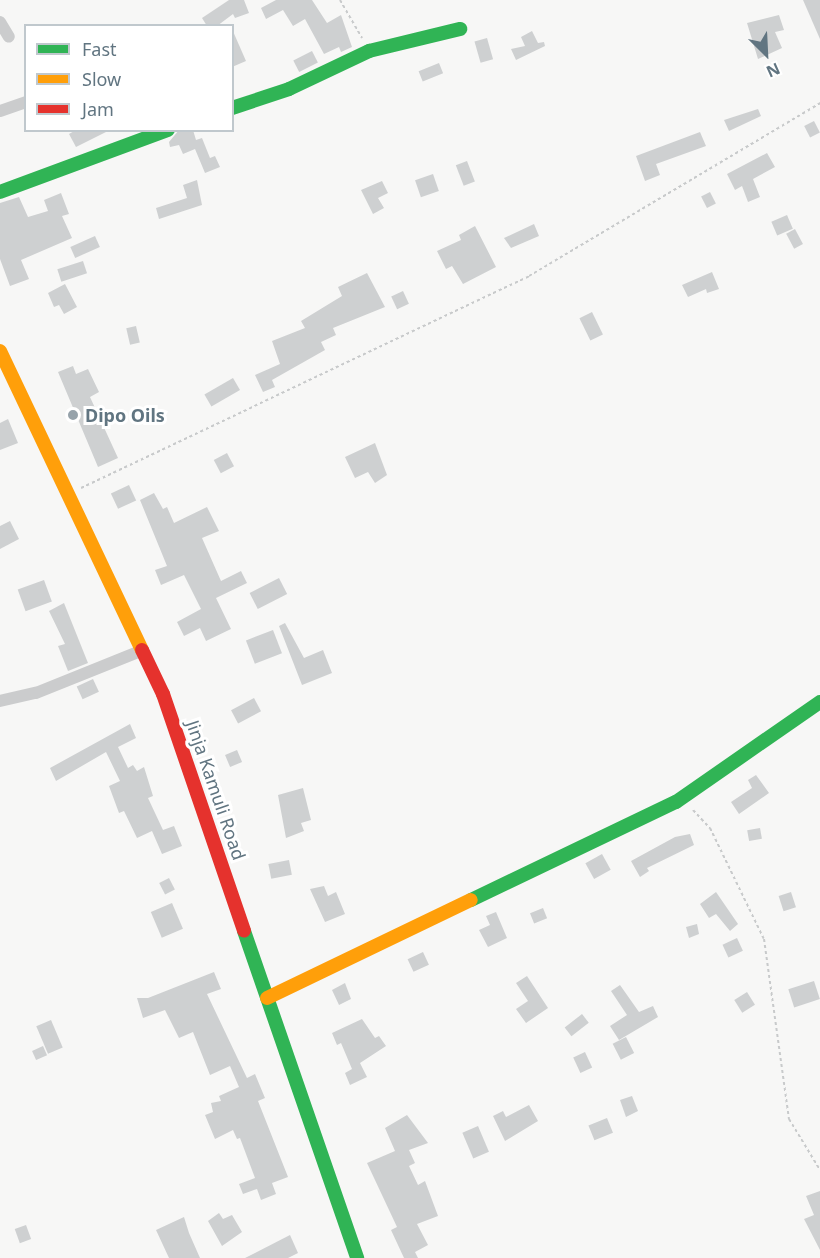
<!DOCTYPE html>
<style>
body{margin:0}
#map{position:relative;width:820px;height:1258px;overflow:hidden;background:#f7f7f6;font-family:"Noto Sans",sans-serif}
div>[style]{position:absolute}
.building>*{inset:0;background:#ced0d1;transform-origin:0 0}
.path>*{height:2px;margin-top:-1px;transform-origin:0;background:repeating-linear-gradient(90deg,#c8cacb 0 3px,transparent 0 6px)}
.street>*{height:12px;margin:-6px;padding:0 6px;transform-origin:6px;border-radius:6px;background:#cbcccd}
.fast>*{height:14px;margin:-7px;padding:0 7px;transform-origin:7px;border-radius:7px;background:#30b455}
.slow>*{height:14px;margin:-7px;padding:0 7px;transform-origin:7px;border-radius:7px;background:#ff9f0a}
.jam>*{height:14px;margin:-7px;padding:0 7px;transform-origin:7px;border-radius:7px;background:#e5322d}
.dots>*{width:16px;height:16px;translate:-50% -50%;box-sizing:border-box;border:3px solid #fff;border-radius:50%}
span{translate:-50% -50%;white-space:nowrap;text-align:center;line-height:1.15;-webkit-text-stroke:6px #fff;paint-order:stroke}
.poi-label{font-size:18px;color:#617581;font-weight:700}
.left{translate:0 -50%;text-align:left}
.street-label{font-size:18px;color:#617581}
.legend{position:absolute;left:24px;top:24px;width:210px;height:108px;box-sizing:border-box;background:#fff;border:2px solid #c0c8cd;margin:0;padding:8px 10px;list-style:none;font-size:18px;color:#617581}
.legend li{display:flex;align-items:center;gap:12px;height:30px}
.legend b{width:30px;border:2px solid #c0c8cd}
.north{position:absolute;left:736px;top:24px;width:60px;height:60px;-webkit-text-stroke:4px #fff;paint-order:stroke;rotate:156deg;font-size:16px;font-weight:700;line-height:24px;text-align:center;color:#617581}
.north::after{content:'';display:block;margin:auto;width:21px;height:27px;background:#617581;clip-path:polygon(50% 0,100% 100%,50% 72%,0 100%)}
</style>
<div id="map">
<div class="building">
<div style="clip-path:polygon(229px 0,244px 0,249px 13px,235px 18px,233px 14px,217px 26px,207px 26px,202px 18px)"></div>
<div style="clip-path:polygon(276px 0,312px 0,327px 23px,341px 15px,352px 47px,341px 52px,339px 47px,324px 54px,305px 19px,293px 26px,283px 10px,266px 19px,261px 8px)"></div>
<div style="clip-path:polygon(803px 0,820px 0,820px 39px)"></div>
<div style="clip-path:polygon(779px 15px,784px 30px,775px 32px,782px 48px,758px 59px,747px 23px)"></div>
<div style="clip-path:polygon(232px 29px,246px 61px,232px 67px)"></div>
<div style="clip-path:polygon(532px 31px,538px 43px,544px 42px,545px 46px,516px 60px,511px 49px,525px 46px,521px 37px)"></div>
<div style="left:487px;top:38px;width:22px;height:13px;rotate:74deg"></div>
<div style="left:312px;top:51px;width:13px;height:21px;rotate:63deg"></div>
<div style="left:439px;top:63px;width:11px;height:22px;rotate:68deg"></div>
<div style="clip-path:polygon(758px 109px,761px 116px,729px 131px,724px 120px)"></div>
<div style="left:814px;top:121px;width:13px;height:11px;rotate:63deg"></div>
<div style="clip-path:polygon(76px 130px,110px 130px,76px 147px,69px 134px)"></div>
<div style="clip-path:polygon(179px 130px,193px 130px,196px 140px,202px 138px,210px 158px,215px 156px,220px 167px,205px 173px,195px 149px,183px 154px,179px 145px,170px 147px,169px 142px)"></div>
<div style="clip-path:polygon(700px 132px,706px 146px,656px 164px,660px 175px,645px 181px,636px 156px)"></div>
<div style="clip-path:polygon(767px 153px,775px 167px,753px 179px,760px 197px,748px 202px,742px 186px,735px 190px,727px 174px)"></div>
<div style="left:467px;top:161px;width:22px;height:12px;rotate:69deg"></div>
<div style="left:433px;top:174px;width:18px;height:19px;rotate:71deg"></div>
<div style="clip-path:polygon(197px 180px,202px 205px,159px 219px,156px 208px,187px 198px,183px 185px)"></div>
<div style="clip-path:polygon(382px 181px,388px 193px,378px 198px,384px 208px,373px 214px,361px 190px)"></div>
<div style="left:710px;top:192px;width:13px;height:10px;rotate:63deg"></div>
<div style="clip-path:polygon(61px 193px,69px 214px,62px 216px,72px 238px,21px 260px,29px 279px,10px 286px,0 259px,0 203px,19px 197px,28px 217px,48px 211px,44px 200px)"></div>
<div style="left:787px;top:215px;width:15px;height:17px;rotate:67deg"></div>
<div style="clip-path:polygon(534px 224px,539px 236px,511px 248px,504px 238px)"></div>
<div style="clip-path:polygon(475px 226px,496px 267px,463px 284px,452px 266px,446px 269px,437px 251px,461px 240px,459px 235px)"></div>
<div style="left:795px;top:229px;width:17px;height:10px;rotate:62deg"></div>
<div style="left:95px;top:236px;width:12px;height:27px;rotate:66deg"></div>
<div style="left:83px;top:261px;width:13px;height:27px;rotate:72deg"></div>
<div style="clip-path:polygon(712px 272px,719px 289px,707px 293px,706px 289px,688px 297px,682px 285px)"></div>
<div style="clip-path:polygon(367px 273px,385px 307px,333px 328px,336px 335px,321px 342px,325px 350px,272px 380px,275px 387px,263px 392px,255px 375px,280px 364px,272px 341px,305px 328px,301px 321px,342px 296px,338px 287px)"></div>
<div style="clip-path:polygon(65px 284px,77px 307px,64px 314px,59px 305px,54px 307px,48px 293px)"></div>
<div style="left:403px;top:291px;width:14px;height:13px;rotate:65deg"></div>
<div style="left:592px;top:312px;width:25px;height:14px;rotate:64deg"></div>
<div style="left:136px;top:326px;width:17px;height:10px;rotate:77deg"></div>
<div style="clip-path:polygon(73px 366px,76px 374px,88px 369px,99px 392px,90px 397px,118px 458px,98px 467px,58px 372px)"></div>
<div style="left:233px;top:378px;width:14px;height:33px;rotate:60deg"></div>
<div style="clip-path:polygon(8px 419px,18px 443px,0 450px,0 423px)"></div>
<div style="clip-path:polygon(375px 443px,387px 475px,375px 483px,368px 472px,355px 478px,345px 457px)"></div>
<div style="left:227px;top:453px;width:15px;height:15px;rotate:62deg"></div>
<div style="left:129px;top:485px;width:17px;height:20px;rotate:65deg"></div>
<div style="clip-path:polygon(154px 493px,163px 509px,167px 507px,174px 523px,207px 507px,219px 531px,202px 538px,221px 581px,241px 571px,247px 583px,216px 598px,231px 629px,206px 641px,200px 628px,184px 636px,177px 622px,201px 609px,184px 575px,161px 585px,155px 570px,167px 566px,140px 500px)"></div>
<div style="clip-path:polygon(10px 521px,19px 539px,0 549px,0 526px)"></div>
<div style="left:279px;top:578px;width:18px;height:33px;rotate:63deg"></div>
<div style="left:44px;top:580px;width:23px;height:28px;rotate:70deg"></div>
<div style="clip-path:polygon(64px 603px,88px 663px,68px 671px,58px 646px,65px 644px,49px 611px)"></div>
<div style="clip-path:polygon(285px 623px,304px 658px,323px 650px,332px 673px,302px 685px,279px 626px)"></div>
<div style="left:273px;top:630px;width:25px;height:29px;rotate:69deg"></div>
<div style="left:93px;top:679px;width:14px;height:18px;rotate:65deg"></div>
<div style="left:254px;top:698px;width:15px;height:26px;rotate:62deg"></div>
<div style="clip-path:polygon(130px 724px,136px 738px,118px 747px,128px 768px,133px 765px,137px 771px,144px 767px,153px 796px,148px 798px,163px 830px,174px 826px,182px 846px,162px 854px,152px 831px,137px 838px,124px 811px,119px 813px,109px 786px,120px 781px,106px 752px,56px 781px,50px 768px)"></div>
<div style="left:237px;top:750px;width:13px;height:13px;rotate:67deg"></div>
<div style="clip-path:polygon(756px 775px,769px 793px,739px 814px,731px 802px,752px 788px,748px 780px)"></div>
<div style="clip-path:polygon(303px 788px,311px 820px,301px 823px,304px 831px,286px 838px,278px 795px)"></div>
<div style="left:760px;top:828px;width:11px;height:13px;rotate:80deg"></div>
<div style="clip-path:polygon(690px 834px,694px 845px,647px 868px,649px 871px,640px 877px,631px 861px,675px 837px)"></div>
<div style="left:602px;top:854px;width:18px;height:19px;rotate:61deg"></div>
<div style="left:289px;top:860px;width:15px;height:21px;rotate:79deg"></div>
<div style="left:169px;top:878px;width:13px;height:11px;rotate:63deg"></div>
<div style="clip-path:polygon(324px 886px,328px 896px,336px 892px,345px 914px,325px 922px,310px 889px)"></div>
<div style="clip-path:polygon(716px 892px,738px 924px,730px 931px,716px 914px,709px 918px,700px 904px)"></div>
<div style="left:791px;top:892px;width:16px;height:13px;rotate:72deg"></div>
<div style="left:172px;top:903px;width:28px;height:23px;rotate:67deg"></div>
<div style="left:543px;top:908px;width:11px;height:14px;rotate:68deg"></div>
<div style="clip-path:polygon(496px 912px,507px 938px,488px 947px,479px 930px,490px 925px,486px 916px)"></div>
<div style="clip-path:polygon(697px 924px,699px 934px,689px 938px,686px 927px)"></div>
<div style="left:737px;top:938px;width:14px;height:16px;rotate:65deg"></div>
<div style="left:423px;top:952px;width:14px;height:17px;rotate:65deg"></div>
<div style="clip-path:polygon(214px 972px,221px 989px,207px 994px,247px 1078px,255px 1074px,265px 1098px,258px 1101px,288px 1177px,272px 1183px,276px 1194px,261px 1200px,257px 1189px,243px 1194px,239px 1184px,255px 1178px,240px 1138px,237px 1139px,233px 1130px,215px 1139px,205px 1115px,213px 1112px,211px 1103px,221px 1101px,219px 1096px,239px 1087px,230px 1066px,210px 1075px,193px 1032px,179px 1038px,165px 1010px,143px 1018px,137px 998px,148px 998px)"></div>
<div style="clip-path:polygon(527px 976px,548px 1008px,526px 1023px,516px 1009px,528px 1001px,516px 983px)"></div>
<div style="left:814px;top:981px;width:19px;height:27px;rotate:72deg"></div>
<div style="clip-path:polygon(345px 983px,351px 999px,339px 1005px,332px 990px)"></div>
<div style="clip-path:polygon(620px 985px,639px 1012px,653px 1006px,658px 1017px,619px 1040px,610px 1026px,627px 1015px,611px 991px)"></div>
<div style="left:747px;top:992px;width:15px;height:15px;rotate:58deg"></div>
<div style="left:582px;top:1014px;width:11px;height:22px;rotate:52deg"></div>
<div style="clip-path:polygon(362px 1019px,375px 1038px,379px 1036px,386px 1046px,360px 1063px,367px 1077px,350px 1085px,345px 1073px,352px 1069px,341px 1043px,337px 1045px,332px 1033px)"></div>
<div style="left:51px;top:1020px;width:30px;height:16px;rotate:67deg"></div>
<div style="left:626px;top:1037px;width:18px;height:15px;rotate:63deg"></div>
<div style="left:43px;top:1046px;width:10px;height:12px;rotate:66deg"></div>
<div style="left:585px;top:1052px;width:17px;height:13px;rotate:65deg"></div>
<div style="clip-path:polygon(632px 1096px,638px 1111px,626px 1117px,620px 1100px)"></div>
<div style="clip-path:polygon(529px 1105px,538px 1121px,505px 1141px,493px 1116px,503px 1111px,506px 1117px)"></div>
<div style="clip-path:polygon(407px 1115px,428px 1143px,409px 1150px,415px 1163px,409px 1166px,418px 1185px,425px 1181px,438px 1216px,417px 1224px,428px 1245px,415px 1252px,418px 1258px,404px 1258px,391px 1230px,397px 1227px,367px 1163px,395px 1151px,385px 1128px)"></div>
<div style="left:607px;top:1118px;width:16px;height:20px;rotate:68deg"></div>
<div style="left:478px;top:1126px;width:28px;height:17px;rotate:67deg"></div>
<div style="clip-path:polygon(820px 1191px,820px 1250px,804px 1219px,814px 1215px,806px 1196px)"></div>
<div style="clip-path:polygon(219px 1213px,223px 1219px,232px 1215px,242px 1232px,222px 1246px,208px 1221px)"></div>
<div style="clip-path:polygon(184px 1217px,189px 1233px,200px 1258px,169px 1258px,156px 1230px)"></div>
<div style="left:26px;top:1225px;width:15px;height:12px;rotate:70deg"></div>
<div style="clip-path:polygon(290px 1235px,298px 1253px,288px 1258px,245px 1258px)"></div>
</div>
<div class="path">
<div style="left:340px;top:0;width:44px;rotate:59.9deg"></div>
<div style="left:81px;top:488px;width:496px;rotate:-25.3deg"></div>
<div style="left:529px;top:276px;width:339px;rotate:-30.7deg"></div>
<div style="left:693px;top:810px;width:25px;rotate:47deg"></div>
<div style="left:710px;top:828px;width:123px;rotate:64.1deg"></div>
<div style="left:764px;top:939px;width:182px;rotate:82.1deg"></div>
<div style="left:789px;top:1119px;width:60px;rotate:58.7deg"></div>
</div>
<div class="street">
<div style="left:0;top:22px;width:17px;rotate:59deg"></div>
<div style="left:0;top:111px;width:28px;rotate:-19deg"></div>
<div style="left:0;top:701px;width:37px;rotate:-13deg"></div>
<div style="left:36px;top:693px;width:115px;rotate:-21.9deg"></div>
</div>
<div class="fast">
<div style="left:232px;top:108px;width:60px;rotate:-18.4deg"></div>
<div style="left:289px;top:89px;width:89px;rotate:-25.4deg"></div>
<div style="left:369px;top:51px;width:94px;rotate:-13.6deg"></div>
<div style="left:0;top:192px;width:179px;rotate:-20.3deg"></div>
<div style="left:471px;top:900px;width:227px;rotate:-25.6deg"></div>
<div style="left:676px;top:802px;width:175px;rotate:-34.8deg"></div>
<div style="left:244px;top:931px;width:346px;rotate:70.9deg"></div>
</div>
<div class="slow">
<div style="left:0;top:351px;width:331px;rotate:64.6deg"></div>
<div style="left:267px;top:998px;width:226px;rotate:-25.7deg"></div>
</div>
<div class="jam">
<div style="left:142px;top:650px;width:49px;rotate:64.5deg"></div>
<div style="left:163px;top:694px;width:250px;rotate:71.1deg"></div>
</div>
<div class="dots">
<div style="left:73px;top:415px;background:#96a2aa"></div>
</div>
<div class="poi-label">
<span class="left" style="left:85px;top:415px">Dipo Oils</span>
</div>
<div class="street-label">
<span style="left:216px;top:790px;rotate:71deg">Jinja Kamuli Road</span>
</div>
<ul class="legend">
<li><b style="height:8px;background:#30b455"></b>Fast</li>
<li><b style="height:8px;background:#ff9f0a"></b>Slow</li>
<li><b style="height:8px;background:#e5322d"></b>Jam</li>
</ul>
<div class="north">N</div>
</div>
